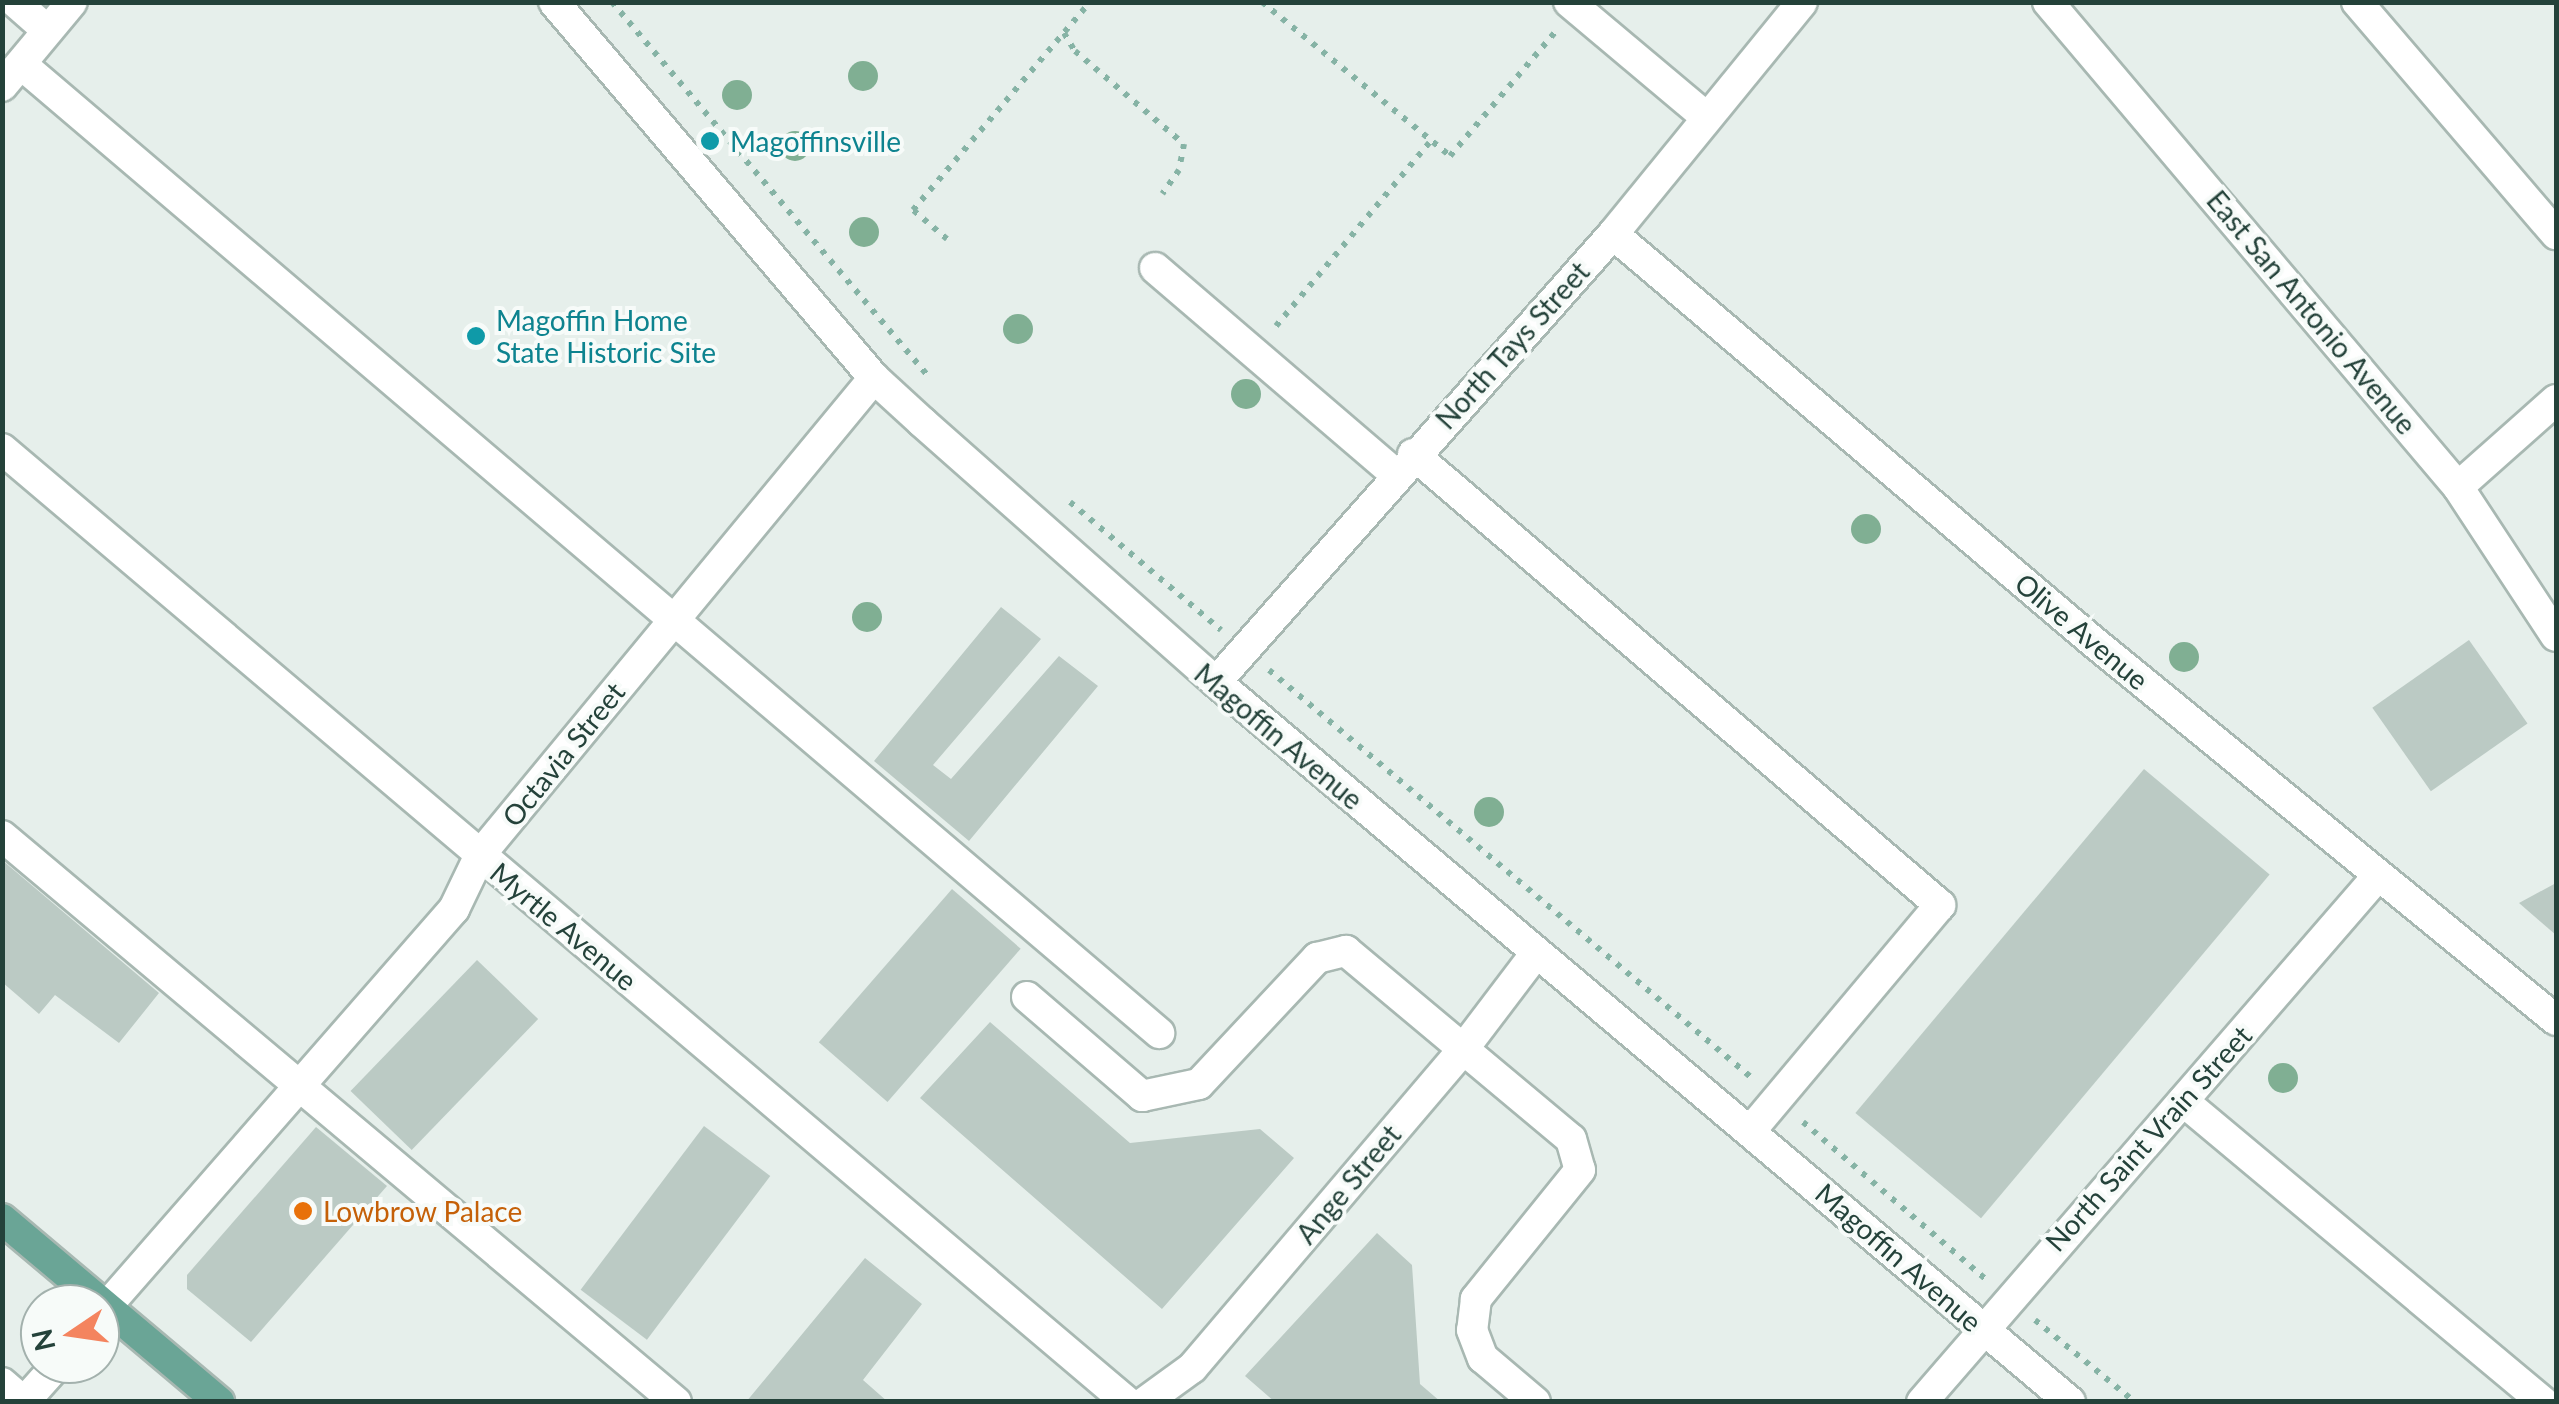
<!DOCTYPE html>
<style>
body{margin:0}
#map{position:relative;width:2559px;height:1404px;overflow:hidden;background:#e6efeb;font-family:Lato,sans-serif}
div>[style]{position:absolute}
.building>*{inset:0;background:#bbcac4;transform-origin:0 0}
.path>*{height:6px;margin-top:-3px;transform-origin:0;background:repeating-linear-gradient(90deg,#86b3a5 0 5px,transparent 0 13px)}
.roads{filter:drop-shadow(2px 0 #a8b8b2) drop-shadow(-2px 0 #a8b8b2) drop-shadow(0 2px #a8b8b2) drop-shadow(0 -2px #a8b8b2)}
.minor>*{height:30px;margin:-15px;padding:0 15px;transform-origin:15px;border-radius:15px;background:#fff}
.major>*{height:30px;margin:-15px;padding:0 15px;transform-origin:15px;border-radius:15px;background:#6aa596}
.trees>*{width:30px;height:30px;margin:-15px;border-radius:50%;background:#80af93}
.dots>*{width:28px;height:28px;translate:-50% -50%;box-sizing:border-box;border:5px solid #f7fbf9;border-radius:50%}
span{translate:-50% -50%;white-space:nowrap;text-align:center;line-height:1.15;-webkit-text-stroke:8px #f7fbf9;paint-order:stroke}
.culture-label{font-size:28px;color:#0d838f}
.left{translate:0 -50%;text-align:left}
.street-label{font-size:28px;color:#24423a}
.food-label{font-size:28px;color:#c56008}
.frame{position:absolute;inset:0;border:5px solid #24423a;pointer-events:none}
.north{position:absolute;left:20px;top:1284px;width:100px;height:100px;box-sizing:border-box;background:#f7fbf9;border:2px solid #a3b1ad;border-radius:50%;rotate:257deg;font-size:28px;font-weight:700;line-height:40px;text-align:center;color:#24423a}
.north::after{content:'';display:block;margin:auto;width:35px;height:45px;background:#f4845f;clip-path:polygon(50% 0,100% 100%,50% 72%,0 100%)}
</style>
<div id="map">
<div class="building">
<div style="clip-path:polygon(1001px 607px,1041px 639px,933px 765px,951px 779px,1059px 656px,1098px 686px,969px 841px,874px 761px)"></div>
<div style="left:2469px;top:640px;width:102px;height:118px;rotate:55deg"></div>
<div style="left:2144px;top:769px;width:164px;height:449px;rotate:40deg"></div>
<div style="clip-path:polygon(2px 860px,159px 993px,119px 1043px,55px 995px,39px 1014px,2px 982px)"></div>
<div style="clip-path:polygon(2556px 883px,2556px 935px,2519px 903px)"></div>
<div style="left:952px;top:889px;width:91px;height:203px;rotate:41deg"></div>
<div style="left:477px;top:960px;width:85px;height:182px;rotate:44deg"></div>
<div style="clip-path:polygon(990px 1022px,1130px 1143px,1260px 1129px,1294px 1158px,1162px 1309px,920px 1098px)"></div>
<div style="left:704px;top:1126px;width:83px;height:205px;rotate:37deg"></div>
<div style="clip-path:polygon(316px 1127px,387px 1186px,251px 1342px,187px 1289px,187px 1275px)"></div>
<div style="clip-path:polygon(1377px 1233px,1412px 1265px,1420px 1384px,1441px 1402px,1275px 1402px,1245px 1376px)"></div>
<div style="clip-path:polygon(865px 1258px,922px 1304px,863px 1380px,888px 1402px,746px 1402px)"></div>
</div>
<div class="path">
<div style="left:612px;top:2px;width:492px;rotate:49.8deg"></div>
<div style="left:1262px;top:2px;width:243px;rotate:39.3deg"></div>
<div style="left:1450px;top:156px;width:162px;rotate:-49.7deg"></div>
<div style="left:1064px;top:33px;width:21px;rotate:59deg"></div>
<div style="left:1075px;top:51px;width:143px;rotate:40.5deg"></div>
<div style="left:1184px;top:144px;width:26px;rotate:101deg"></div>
<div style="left:1179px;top:170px;width:29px;rotate:125deg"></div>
<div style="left:947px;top:239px;width:45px;rotate:-139.5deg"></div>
<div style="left:913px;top:210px;width:273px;rotate:-49.6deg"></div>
<div style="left:1276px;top:326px;width:239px;rotate:-50.1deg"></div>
<div style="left:1070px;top:502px;width:198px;rotate:40.3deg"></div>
<div style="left:1269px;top:670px;width:632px;rotate:40.19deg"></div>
<div style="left:1803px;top:1122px;width:243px;rotate:40.7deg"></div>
<div style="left:2035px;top:1320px;width:129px;rotate:39.4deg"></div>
</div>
<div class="roads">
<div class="minor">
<div style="left:15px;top:2px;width:43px;rotate:41.2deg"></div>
<div style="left:554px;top:2px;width:494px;rotate:49.6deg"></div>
<div style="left:874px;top:378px;width:65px;rotate:42.5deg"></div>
<div style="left:922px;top:422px;width:392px;rotate:41.5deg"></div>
<div style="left:1216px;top:682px;width:1117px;rotate:40.13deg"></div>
<div style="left:1569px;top:2px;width:179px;rotate:40deg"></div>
<div style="left:2048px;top:2px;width:635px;rotate:49.79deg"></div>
<div style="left:2458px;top:487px;width:178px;rotate:56.7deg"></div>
<div style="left:2357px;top:2px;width:306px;rotate:49.4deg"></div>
<div style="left:21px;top:64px;width:1495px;rotate:40.41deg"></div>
<div style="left:2px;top:86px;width:109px;rotate:-50.2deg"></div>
<div style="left:1613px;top:234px;width:626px;rotate:40.33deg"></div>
<div style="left:2090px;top:639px;width:602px;rotate:39.27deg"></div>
<div style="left:1155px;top:268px;width:316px;rotate:40.6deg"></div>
<div style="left:2px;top:449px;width:1474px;rotate:40.27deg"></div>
<div style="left:1413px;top:454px;width:694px;rotate:40.56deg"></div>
<div style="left:1940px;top:905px;width:294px;rotate:130deg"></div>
<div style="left:2458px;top:487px;width:131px;rotate:-41.6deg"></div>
<div style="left:1216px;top:682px;width:599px;rotate:-48.45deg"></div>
<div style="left:1613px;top:234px;width:299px;rotate:-50.8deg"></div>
<div style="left:2px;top:836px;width:880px;rotate:40.02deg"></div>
<div style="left:1027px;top:997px;width:152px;rotate:40.7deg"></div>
<div style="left:1142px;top:1096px;width:58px;rotate:-11.9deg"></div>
<div style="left:1199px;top:1084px;width:173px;rotate:-46.9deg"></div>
<div style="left:1317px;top:958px;width:30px;rotate:-14deg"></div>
<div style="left:1346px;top:951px;width:293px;rotate:39.9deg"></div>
<div style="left:1571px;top:1139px;width:32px;rotate:74deg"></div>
<div style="left:1580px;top:1170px;width:166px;rotate:128.9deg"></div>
<div style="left:1476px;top:1299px;width:31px;rotate:97deg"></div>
<div style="left:1472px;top:1330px;width:30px;rotate:69deg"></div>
<div style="left:1483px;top:1358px;width:68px;rotate:40.2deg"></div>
<div style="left:2183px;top:1101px;width:469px;rotate:39.9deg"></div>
<div style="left:100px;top:1314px;width:538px;rotate:-48.84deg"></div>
<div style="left:454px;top:909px;width:60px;rotate:-64.3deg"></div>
<div style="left:480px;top:855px;width:619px;rotate:-50.44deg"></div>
<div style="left:2px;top:1383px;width:29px;rotate:41deg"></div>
<div style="left:24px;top:1402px;width:51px;rotate:-48.2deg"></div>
<div style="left:1145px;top:1402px;width:58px;rotate:-35.9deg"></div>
<div style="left:1192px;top:1368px;width:420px;rotate:-49.6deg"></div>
<div style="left:1464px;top:1048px;width:119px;rotate:-52.8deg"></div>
<div style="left:1922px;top:1402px;width:695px;rotate:-49.09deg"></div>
</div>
<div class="major">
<div style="left:2px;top:1219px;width:284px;rotate:40.1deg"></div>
</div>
</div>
<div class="trees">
<div style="left:863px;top:76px"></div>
<div style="left:737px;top:95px"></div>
<div style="left:795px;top:146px"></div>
<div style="left:864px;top:232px"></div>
<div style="left:1018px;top:329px"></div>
<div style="left:1246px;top:394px"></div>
<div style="left:1866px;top:529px"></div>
<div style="left:867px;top:617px"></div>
<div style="left:2184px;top:657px"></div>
<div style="left:1489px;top:812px"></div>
<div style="left:2283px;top:1078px"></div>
</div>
<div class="dots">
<div style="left:710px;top:141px;background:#0f9aa8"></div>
<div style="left:476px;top:336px;background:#0f9aa8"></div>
<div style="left:303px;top:1211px;background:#e8710a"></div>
</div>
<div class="culture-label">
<span class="left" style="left:730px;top:141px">Magoffinsville</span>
<span class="left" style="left:496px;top:336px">Magoffin Home<br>State Historic Site</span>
</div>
<div class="street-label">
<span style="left:2312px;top:312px;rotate:50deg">East San Antonio Avenue</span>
<span style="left:1512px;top:345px;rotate:-48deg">North Tays Street</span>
<span style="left:2082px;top:631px;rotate:40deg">Olive Avenue</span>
<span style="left:1279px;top:736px;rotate:40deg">Magoffin Avenue</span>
<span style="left:563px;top:754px;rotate:-51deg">Octavia Street</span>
<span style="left:564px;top:926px;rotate:40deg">Myrtle Avenue</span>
<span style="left:2148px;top:1138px;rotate:-48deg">North Saint Vrain Street</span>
<span style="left:1348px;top:1184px;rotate:-50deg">Ange Street</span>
<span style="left:1899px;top:1257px;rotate:41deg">Magoffin Avenue</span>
</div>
<div class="food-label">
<span class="left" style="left:323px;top:1211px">Lowbrow Palace</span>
</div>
<div class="frame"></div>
<div class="north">N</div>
</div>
